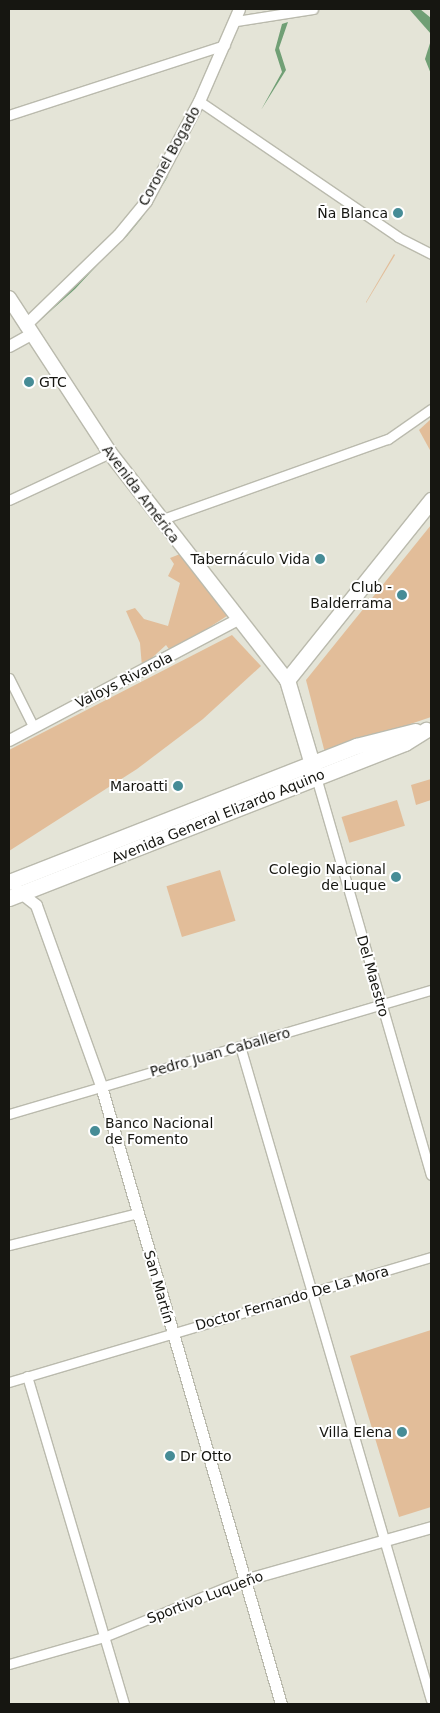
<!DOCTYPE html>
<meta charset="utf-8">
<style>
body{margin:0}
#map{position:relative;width:440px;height:1713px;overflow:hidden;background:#e4e4d7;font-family:"DejaVu Sans",sans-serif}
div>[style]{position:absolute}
.green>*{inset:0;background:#e2bd99;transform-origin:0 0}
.water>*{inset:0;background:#709f75}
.roads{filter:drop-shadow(1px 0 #babaad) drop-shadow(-1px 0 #babaad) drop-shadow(0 1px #babaad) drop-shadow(0 -1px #babaad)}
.minor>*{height:9px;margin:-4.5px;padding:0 4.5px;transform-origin:4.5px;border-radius:4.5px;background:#fff}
.tertiary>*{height:11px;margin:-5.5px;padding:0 5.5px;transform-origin:5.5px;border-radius:5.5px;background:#fff}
.secondary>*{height:14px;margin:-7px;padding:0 7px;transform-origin:7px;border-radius:7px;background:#fff}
.primary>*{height:15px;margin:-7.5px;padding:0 7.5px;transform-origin:7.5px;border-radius:7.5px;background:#fff}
.dots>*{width:14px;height:14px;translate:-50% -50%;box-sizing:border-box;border:2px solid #fff;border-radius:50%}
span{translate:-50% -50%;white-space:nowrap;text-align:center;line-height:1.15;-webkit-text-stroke:4px #fff;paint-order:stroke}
.street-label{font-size:14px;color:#161611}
.poi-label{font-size:14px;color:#161611}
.right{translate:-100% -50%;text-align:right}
.left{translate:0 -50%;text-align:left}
.frame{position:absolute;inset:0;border:10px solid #161611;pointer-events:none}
</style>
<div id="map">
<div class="green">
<div style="clip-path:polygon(394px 254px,395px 255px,366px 303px,366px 302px)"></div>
<div style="clip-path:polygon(431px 419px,431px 452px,419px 430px)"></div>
<div style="clip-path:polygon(431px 525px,431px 717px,325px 753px,306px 680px)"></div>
<div style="clip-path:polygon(180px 554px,230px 614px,171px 652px,166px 645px,142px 667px,140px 643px,126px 611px,135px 608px,144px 619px,168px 626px,180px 583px,168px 576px,174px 564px,170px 558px)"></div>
<div style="clip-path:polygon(232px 635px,261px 666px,203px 719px,137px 769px,9px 851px,9px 750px)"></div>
<div style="clip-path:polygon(431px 779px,431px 800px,416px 805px,411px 785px)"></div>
<div style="left:397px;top:800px;width:27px;height:58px;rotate:73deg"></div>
<div style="left:220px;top:870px;width:53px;height:56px;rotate:73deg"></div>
<div style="clip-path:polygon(431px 1330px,431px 1507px,399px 1517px,350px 1356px)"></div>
</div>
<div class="water">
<div style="clip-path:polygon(409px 9px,420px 9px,431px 18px,431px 34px)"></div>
<div style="clip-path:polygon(288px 22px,279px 48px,286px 70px,261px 110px,282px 72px,275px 50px,282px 24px)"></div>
<div style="clip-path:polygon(431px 40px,431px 74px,425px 59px)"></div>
<div style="clip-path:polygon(169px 175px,141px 219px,127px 236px,106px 256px)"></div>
<div style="clip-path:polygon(102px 260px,75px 289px,36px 324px,35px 323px)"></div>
</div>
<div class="roads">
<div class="minor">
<div style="left:236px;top:21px;width:78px;rotate:-8.9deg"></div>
<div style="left:199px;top:101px;width:241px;rotate:34.3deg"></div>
<div style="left:398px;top:237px;width:37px;rotate:27deg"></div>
<div style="left:9px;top:115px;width:227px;rotate:-18deg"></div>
<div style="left:9px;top:500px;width:111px;rotate:-25deg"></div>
<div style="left:160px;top:520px;width:242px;rotate:-19.6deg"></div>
<div style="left:388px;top:439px;width:52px;rotate:-34.9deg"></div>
<div style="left:9px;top:678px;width:54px;rotate:63.4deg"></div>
<div style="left:316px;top:777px;width:414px;rotate:73.9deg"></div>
<div style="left:240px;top:1046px;width:681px;rotate:73.72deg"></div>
<div style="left:9px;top:1114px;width:440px;rotate:-16.4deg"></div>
<div style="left:9px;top:1245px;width:133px;rotate:-13.9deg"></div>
<div style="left:27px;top:1376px;width:342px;rotate:73.5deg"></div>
<div style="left:9px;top:1382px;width:440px;rotate:-16.5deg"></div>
<div style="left:9px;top:1664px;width:99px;rotate:-15.9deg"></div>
<div style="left:104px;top:1637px;width:151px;rotate:-22.2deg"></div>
</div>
<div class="tertiary">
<div style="left:25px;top:325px;width:129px;rotate:-44.1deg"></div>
<div style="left:118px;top:235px;width:44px;rotate:-50.5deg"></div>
<div style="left:146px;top:201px;width:113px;rotate:-62.1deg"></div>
<div style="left:199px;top:101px;width:100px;rotate:-66.5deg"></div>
<div style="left:9px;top:346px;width:25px;rotate:-29deg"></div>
<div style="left:9px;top:740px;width:259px;rotate:-27.9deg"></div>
<div style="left:17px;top:890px;width:24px;rotate:38deg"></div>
<div style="left:36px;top:905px;width:192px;rotate:70.2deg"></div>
<div style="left:101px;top:1086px;width:644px;rotate:73.76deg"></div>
<div style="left:244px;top:1580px;width:194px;rotate:-15.8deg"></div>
</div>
<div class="secondary">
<div style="left:9px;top:298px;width:185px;rotate:56.9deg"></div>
<div style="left:110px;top:453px;width:288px;rotate:52.1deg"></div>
</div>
<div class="primary">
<div style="left:314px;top:771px;width:95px;rotate:-106.5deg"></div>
<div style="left:287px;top:680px;width:231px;rotate:-51.3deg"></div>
<div style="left:9px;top:882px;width:373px;rotate:-21.4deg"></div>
<div style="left:356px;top:746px;width:61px;rotate:-14.3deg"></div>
<div style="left:9px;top:898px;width:425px;rotate:-21.4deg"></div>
<div style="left:405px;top:743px;width:25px;rotate:-32deg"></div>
</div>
</div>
<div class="dots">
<div style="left:398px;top:213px;background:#468c96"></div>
<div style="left:29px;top:382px;background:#468c96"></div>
<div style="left:320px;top:559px;background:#468c96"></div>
<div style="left:402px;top:595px;background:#468c96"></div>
<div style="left:178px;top:786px;background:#468c96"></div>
<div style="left:396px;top:877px;background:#468c96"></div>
<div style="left:95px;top:1131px;background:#468c96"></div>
<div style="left:402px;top:1432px;background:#468c96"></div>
<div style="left:170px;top:1456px;background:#468c96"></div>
</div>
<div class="street-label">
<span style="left:169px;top:156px;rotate:-61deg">Coronel Bogado</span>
<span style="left:141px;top:494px;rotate:53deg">Avenida América</span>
<span style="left:124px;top:680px;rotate:-27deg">Valoys Rivarola</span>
<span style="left:218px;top:816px;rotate:-22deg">Avenida General Elizardo Aquino</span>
<span style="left:373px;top:976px;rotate:74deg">Del Maestro</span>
<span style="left:220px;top:1052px;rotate:-16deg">Pedro Juan Caballero</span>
<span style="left:159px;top:1287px;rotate:74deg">San Martín</span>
<span style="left:292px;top:1298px;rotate:-16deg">Doctor Fernando De La Mora</span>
<span style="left:205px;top:1597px;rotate:-21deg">Sportivo Luqueño</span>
</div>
<div class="poi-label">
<span class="right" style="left:388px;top:213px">Ña Blanca</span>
<span class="left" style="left:39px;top:382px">GTC</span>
<span class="right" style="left:310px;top:559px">Tabernáculo Vida</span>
<span class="right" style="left:392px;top:595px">Club -<br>Balderrama</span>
<span class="right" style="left:168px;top:786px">Maroatti</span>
<span class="right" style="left:386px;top:877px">Colegio Nacional<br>de Luque</span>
<span class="left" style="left:105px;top:1131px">Banco Nacional<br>de Fomento</span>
<span class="right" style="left:392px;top:1432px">Villa Elena</span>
<span class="left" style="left:180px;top:1456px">Dr Otto</span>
</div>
<div class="frame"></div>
</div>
